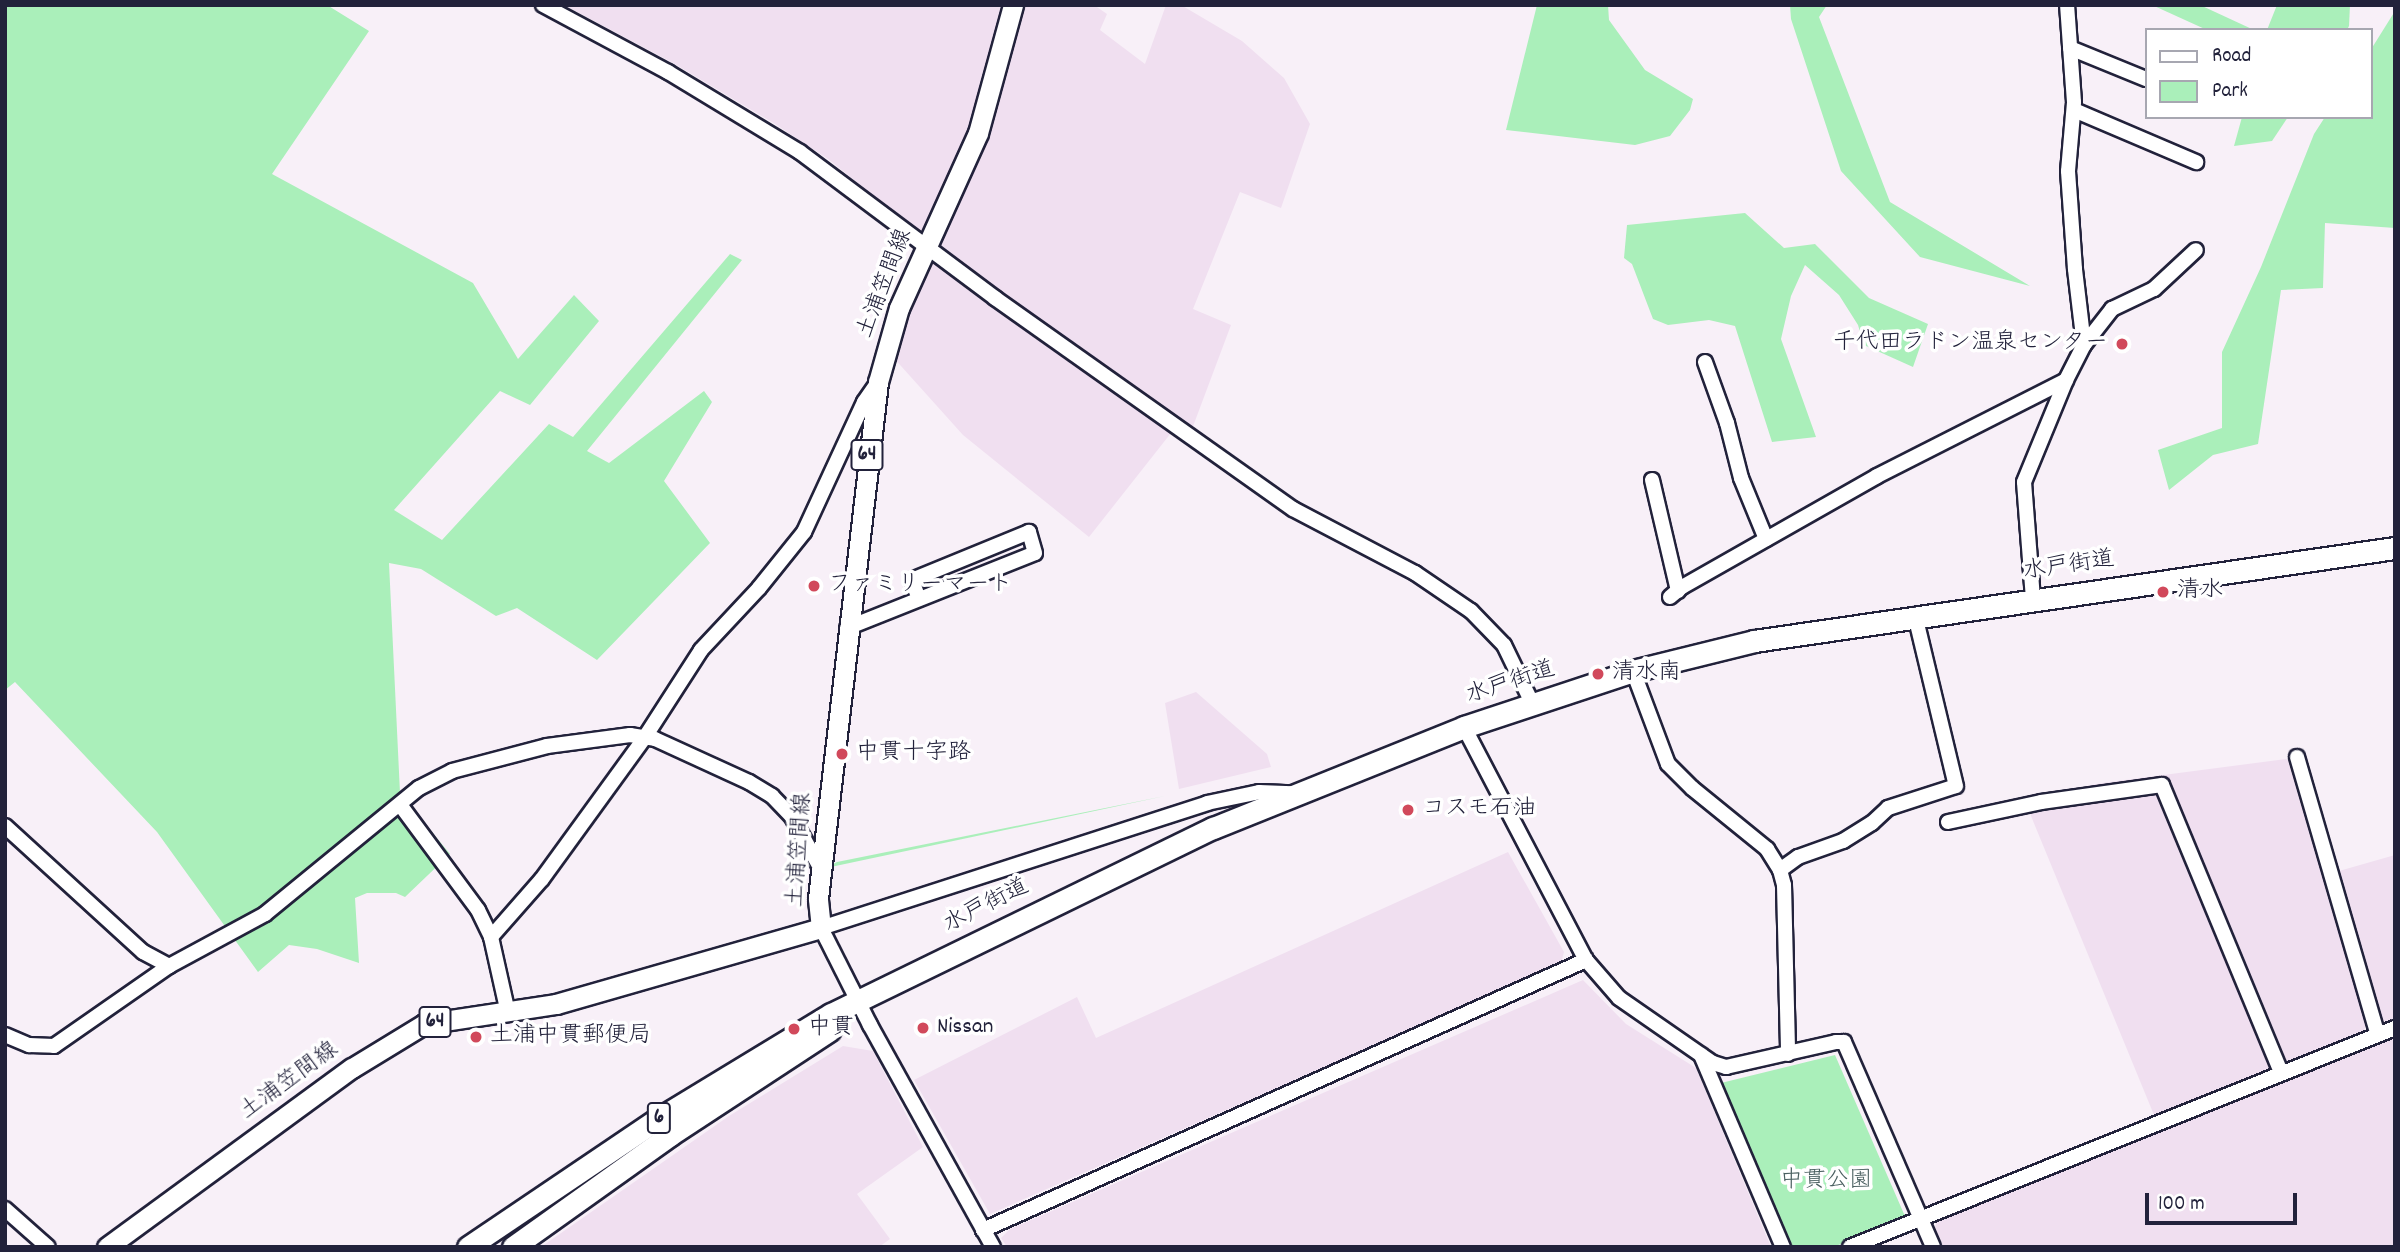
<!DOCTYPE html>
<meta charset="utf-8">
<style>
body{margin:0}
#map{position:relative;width:2400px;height:1252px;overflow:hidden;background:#f8f0f8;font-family:Dekko,"Klee One",sans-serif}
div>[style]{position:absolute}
.built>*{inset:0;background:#f0dff0}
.green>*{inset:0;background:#aaefba}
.roads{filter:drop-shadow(2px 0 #22223b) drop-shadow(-2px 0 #22223b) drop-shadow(0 2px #22223b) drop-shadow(0 -2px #22223b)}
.minor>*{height:14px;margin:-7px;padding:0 7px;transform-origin:7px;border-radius:7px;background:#fff}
.major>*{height:19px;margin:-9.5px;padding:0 9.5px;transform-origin:9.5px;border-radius:9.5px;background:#fff}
.highway>*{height:21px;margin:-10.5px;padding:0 10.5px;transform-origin:10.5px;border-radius:10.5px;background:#fff}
.dots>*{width:19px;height:19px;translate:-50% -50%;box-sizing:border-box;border:4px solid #fff;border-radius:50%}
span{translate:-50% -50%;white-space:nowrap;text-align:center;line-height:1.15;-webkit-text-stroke:7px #fff;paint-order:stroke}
.shield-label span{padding:2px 5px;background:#fff;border:2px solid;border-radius:5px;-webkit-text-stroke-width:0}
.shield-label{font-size:21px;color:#22223b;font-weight:700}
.street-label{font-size:23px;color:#22223b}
.poi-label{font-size:23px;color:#22223b}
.right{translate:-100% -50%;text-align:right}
.left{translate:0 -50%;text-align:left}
.park-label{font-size:23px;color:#4b6061}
.frame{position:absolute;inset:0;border:7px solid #22223b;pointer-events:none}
.legend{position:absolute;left:2145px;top:28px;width:228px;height:91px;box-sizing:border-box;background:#fff;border:2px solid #a7a7b1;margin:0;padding:9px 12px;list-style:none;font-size:21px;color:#22223b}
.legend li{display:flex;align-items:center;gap:14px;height:35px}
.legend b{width:35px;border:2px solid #a7a7b1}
.scale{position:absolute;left:2145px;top:1193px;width:152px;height:32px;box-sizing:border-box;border:4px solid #22223b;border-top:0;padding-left:9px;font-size:21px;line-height:24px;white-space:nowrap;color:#22223b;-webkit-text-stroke:5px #fff;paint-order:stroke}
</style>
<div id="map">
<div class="built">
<div style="clip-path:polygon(564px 5px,1008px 5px,986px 96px,924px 231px,916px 230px,828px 159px,775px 124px,673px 63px)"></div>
<div style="clip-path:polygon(1022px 5px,1094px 5px,1107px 14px,1100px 30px,1145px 64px,1166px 5px,1181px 5px,1242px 41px,1284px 78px,1310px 124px,1281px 208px,1240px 192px,1193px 309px,1231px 325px,1192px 429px,937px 246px,1009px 65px)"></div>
<div style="clip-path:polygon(932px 262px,1171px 433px,1089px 537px,963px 435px,892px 356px,912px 300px)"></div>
<div style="clip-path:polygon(1196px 692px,1267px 754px,1271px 767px,1179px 789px,1165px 703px)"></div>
<div style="clip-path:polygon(2286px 759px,2295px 765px,2366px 1023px,2364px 1032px,2154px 1115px,2024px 799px,2102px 783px)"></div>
<div style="clip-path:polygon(1508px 852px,1564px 952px,1561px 963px,990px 1214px,914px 1080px,1077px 997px,1096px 1038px)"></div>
<div style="clip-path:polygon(2395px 855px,2395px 1021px,2389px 1023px,2380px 1020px,2339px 871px)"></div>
<div style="clip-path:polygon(1583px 980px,1626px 1024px,1696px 1068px,1771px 1247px,1007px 1247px,1001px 1238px,1010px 1229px)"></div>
<div style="clip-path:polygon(2395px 1033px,2395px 1247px,1944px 1247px,1935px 1227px,1941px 1212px)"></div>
<div style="clip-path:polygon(843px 1046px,873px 1051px,923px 1147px,857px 1194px,890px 1239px,879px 1247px,541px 1247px,729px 1116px)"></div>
</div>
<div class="green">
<div style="clip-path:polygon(5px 5px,327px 5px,369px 31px,272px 174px,473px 283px,518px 359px,574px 295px,599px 321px,530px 405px,500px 391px,394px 510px,442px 540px,549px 424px,573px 437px,730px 254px,742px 260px,587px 451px,609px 463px,704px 391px,712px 402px,664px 481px,710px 543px,597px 660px,517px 608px,496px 616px,421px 569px,389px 563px,400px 793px,450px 854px,405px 897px,396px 893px,367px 893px,355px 898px,359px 963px,317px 949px,289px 945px,258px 972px,157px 832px,15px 682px,5px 690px)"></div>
<div style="clip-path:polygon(1537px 5px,1608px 5px,1609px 20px,1645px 70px,1693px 99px,1690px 110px,1670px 136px,1635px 145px,1506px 130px)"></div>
<div style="clip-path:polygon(1790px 5px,1827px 5px,1819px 17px,1890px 202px,2030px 286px,1920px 257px,1841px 171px,1791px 19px)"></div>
<div style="clip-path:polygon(2152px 5px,2200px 5px,2254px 30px,2207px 30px)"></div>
<div style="clip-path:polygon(2277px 5px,2350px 5px,2349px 26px,2347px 30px,2267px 30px)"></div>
<div style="clip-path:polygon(2395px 11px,2395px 228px,2325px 223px,2323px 288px,2281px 290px,2258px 444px,2213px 455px,2169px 490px,2158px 450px,2222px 428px,2222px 352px,2261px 267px,2314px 134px,2325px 117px,2370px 117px,2370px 51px)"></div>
<div style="clip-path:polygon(2242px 117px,2288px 117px,2272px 141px,2234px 146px)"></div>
<div style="clip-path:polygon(1745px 213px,1784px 248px,1815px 244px,1869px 298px,1928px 324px,1913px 367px,1864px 345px,1858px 325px,1839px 295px,1805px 265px,1791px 296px,1781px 339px,1816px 437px,1772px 442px,1735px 326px,1709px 320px,1668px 325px,1653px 319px,1632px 264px,1624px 258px,1627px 225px)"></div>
<div style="clip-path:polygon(1165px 796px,826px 868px,837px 862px)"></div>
<div style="clip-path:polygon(1835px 1055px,1904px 1214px,1917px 1215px,1833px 1247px,1788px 1247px,1721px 1083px)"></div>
</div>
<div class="roads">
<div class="minor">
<div style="left:543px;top:5px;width:142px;rotate:28.2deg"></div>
<div style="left:668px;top:72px;width:154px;rotate:31.2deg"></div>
<div style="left:800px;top:152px;width:244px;rotate:36.8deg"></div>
<div style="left:995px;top:298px;width:365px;rotate:35.3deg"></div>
<div style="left:1293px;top:509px;width:138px;rotate:27.7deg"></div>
<div style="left:1415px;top:573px;width:68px;rotate:34.2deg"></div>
<div style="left:1471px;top:611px;width:47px;rotate:45.9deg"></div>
<div style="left:1504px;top:645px;width:67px;rotate:64.2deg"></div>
<div style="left:2070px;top:48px;width:82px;rotate:22.2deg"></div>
<div style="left:2074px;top:110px;width:133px;rotate:23.1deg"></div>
<div style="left:2084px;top:345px;width:46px;rotate:-52.1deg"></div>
<div style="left:2112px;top:309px;width:47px;rotate:-25.5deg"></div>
<div style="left:2154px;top:289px;width:57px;rotate:-42.9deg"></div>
<div style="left:1705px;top:362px;width:65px;rotate:70.2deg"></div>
<div style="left:1727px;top:423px;width:57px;rotate:75.7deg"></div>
<div style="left:1741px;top:478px;width:66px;rotate:67.7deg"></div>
<div style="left:1652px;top:480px;width:114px;rotate:76.8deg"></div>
<div style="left:1670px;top:597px;width:16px;rotate:-40deg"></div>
<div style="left:1682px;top:587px;width:224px;rotate:-29.6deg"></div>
<div style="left:1877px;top:476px;width:212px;rotate:-26.9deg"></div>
<div style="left:2033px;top:599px;width:117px;rotate:-94.4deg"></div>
<div style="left:2024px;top:482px;width:110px;rotate:-67.6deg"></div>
<div style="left:2066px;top:380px;width:39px;rotate:-63deg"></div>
<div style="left:2084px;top:345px;width:77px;rotate:-96.8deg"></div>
<div style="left:2075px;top:269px;width:98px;rotate:-94.1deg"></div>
<div style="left:2068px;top:171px;width:69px;rotate:-85deg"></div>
<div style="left:2074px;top:102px;width:97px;rotate:-94.1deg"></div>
<div style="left:847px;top:628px;width:202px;rotate:-21.7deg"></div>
<div style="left:1035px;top:553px;width:22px;rotate:-106deg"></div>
<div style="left:1029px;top:532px;width:126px;rotate:157.7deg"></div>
<div style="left:912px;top:580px;width:20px;rotate:70deg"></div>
<div style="left:1633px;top:671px;width:99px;rotate:69.4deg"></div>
<div style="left:1668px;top:764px;width:34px;rotate:45deg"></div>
<div style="left:1692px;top:788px;width:97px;rotate:39.1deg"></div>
<div style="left:1767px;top:849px;width:25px;rotate:58deg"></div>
<div style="left:1780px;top:870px;width:16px;rotate:75deg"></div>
<div style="left:1784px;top:885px;width:169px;rotate:88.6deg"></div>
<div style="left:1464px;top:727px;width:263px;rotate:62.4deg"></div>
<div style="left:1586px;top:960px;width:50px;rotate:49deg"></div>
<div style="left:1619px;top:998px;width:114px;rotate:34.7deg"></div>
<div style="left:1713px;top:1063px;width:14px;rotate:17deg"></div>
<div style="left:1726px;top:1067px;width:113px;rotate:-12.8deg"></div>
<div style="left:1836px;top:1042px;width:8px"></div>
<div style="left:1844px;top:1042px;width:223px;rotate:66.5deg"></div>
<div style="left:2297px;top:757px;width:287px;rotate:73.8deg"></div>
<div style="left:401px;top:806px;width:129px;rotate:53.5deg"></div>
<div style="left:478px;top:910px;width:30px;rotate:64deg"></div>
<div style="left:491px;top:937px;width:78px;rotate:77.4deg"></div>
<div style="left:1948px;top:822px;width:95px;rotate:-12.1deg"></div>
<div style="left:2041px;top:802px;width:122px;rotate:-8deg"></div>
<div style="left:2162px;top:785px;width:311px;rotate:67.5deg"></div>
<div style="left:5px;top:826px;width:187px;rotate:42.4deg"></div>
<div style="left:143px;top:952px;width:30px;rotate:28deg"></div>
<div style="left:1780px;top:870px;width:22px;rotate:-36deg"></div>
<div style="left:1798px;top:857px;width:48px;rotate:-19.6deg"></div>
<div style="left:1843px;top:841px;width:34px;rotate:-32deg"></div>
<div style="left:1872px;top:823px;width:22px;rotate:-43deg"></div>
<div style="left:1888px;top:808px;width:71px;rotate:-17.9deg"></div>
<div style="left:1956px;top:786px;width:176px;rotate:-103.5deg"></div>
<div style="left:491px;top:937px;width:77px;rotate:-48.7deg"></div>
<div style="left:542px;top:879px;width:175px;rotate:-54deg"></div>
<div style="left:645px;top:737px;width:103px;rotate:-57.2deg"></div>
<div style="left:701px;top:650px;width:85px;rotate:-46.9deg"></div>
<div style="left:759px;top:588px;width:72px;rotate:-51.2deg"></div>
<div style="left:804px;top:532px;width:143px;rotate:-65.2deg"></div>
<div style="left:864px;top:402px;width:21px;rotate:-55deg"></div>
<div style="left:5px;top:1035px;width:26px;rotate:23deg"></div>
<div style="left:29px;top:1045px;width:25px;rotate:2deg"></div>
<div style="left:54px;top:1046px;width:140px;rotate:-34.8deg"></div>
<div style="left:169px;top:966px;width:109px;rotate:-28.4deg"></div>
<div style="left:265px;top:914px;width:199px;rotate:-39.3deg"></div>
<div style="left:419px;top:788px;width:37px;rotate:-27deg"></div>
<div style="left:452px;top:771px;width:98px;rotate:-14.7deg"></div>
<div style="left:547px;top:746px;width:84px;rotate:-7.5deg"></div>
<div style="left:630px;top:735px;width:25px;rotate:9deg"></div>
<div style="left:655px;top:739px;width:103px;rotate:24.6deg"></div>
<div style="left:749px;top:782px;width:27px;rotate:31deg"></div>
<div style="left:772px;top:796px;width:29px;rotate:46deg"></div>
<div style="left:792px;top:817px;width:60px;rotate:60.9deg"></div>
<div style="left:1701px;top:1055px;width:209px;rotate:66.9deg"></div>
<div style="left:5px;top:1209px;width:57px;rotate:41.5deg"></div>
<div style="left:983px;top:1230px;width:661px;rotate:-24.12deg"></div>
<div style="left:993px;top:1247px;width:254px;rotate:-119deg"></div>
<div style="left:870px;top:1025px;width:109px;rotate:-116.8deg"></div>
<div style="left:821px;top:928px;width:406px;rotate:-17.9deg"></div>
<div style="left:1207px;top:803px;width:53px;rotate:-11.9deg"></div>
<div style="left:1259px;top:792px;width:33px;rotate:2deg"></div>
<div style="left:1850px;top:1247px;width:587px;rotate:-21.89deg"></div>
</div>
<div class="major">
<div style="left:107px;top:1247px;width:303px;rotate:-36.2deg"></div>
<div style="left:352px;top:1068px;width:84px;rotate:-31.4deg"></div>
<div style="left:424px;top:1024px;width:134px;rotate:-8.6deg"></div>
<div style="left:556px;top:1004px;width:276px;rotate:-16deg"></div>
<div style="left:821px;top:928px;width:30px;rotate:-96deg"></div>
<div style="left:818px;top:898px;width:519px;rotate:-83.37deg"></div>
<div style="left:878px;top:382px;width:77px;rotate:-74.2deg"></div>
<div style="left:899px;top:308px;width:192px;rotate:-65.7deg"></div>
<div style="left:978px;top:133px;width:133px;rotate:-74.7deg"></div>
</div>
<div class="highway">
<div style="left:468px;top:1247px;width:229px;rotate:-34deg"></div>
<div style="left:658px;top:1119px;width:202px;rotate:-31.3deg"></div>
<div style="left:831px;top:1014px;width:425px;rotate:-26deg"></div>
<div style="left:1213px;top:828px;width:271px;rotate:-21.9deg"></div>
<div style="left:1464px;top:727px;width:178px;rotate:-18.3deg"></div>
<div style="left:1633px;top:671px;width:125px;rotate:-13.9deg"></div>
<div style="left:1754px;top:641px;width:648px;rotate:-8.26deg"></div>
<div style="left:513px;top:1247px;width:193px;rotate:-35.5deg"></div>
<div style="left:670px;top:1135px;width:191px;rotate:-33.3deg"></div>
</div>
</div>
<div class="dots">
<div style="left:2122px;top:344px;background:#d1495b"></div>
<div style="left:814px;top:586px;background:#d1495b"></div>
<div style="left:2163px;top:592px;background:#d1495b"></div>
<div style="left:1598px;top:674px;background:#d1495b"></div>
<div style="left:842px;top:754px;background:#d1495b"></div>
<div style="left:1408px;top:810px;background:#d1495b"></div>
<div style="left:923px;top:1028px;background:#d1495b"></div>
<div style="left:794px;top:1029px;background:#d1495b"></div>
<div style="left:476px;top:1037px;background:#d1495b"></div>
</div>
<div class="shield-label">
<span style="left:867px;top:455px">64</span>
<span style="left:435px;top:1022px">64</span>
<span style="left:659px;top:1118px">6</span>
</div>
<div class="street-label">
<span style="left:886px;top:284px;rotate:-69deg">土浦笠間線</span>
<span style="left:2069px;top:567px;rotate:-8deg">水戸街道</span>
<span style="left:1511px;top:684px;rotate:-18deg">水戸街道</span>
<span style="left:801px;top:850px;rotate:-86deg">土浦笠間線</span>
<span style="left:987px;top:907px;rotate:-27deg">水戸街道</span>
<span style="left:290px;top:1082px;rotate:-36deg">土浦笠間線</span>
</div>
<div class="poi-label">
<span class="right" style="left:2108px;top:344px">千代田ラドン温泉センター</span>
<span class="left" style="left:828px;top:586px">ファミリーマート</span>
<span class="left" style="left:2177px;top:592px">清水</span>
<span class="left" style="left:1612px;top:674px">清水南</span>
<span class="left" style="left:856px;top:754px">中貫十字路</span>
<span class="left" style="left:1422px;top:810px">コスモ石油</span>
<span class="left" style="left:937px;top:1028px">Nissan</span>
<span class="left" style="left:808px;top:1029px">中貫</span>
<span class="left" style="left:490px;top:1037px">土浦中貫郵便局</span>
</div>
<div class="park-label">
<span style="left:1826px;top:1182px">中貫公園</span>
</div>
<div class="frame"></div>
<ul class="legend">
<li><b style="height:9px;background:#fff"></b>Road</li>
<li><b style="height:19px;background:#aaefba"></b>Park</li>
</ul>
<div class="scale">100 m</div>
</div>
